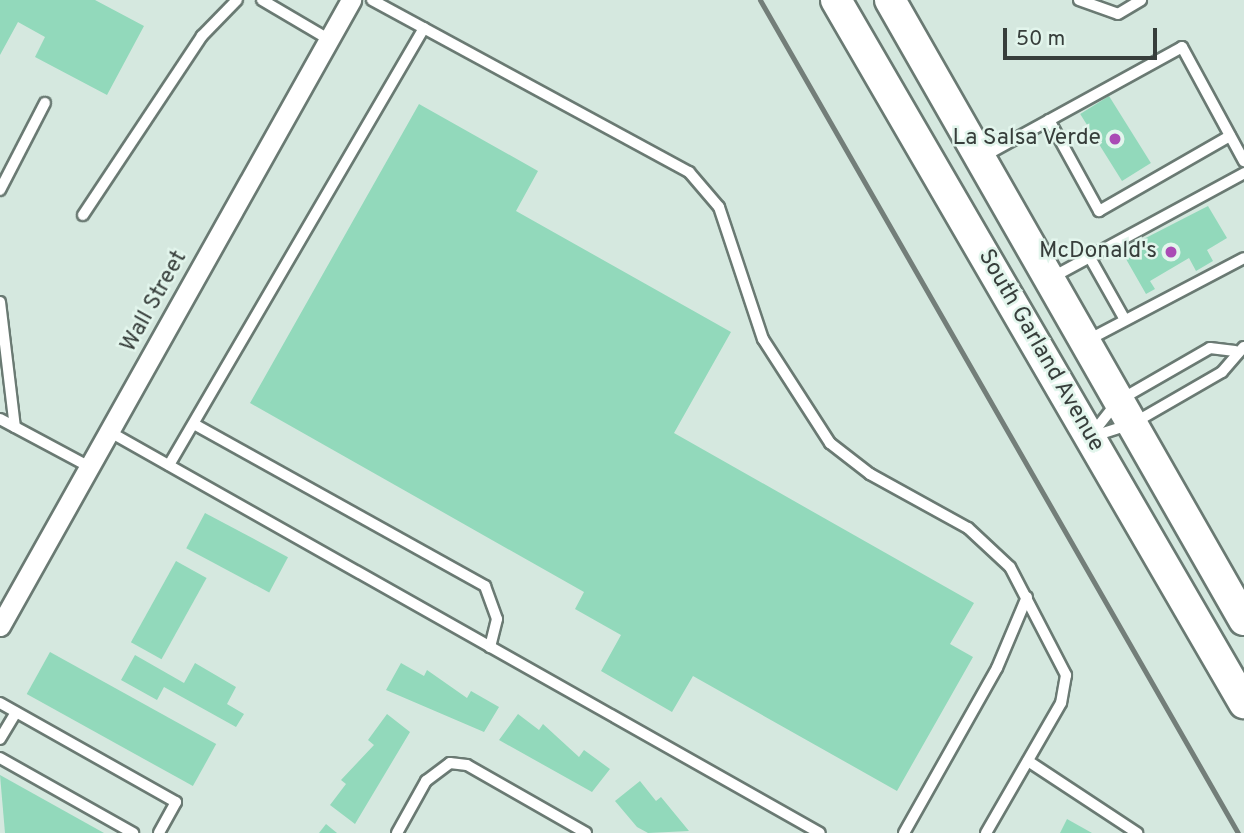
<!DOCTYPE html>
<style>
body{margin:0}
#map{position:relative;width:1244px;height:833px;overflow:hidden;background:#d5e8df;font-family:Overpass,sans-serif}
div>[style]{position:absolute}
.building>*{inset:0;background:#92d9bb;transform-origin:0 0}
.roads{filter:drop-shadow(2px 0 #6a7a73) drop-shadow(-2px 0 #6a7a73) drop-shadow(0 2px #6a7a73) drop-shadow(0 -2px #6a7a73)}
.service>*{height:10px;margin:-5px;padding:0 5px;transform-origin:5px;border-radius:5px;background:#fff}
.minor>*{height:19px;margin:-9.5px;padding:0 9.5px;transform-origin:9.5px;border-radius:9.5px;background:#fff}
.primary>*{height:30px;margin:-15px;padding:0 15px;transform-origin:15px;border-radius:15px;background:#fff}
.rail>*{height:5px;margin:-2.5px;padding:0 2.5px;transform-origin:2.5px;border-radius:2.5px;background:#737e79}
.dots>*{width:19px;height:19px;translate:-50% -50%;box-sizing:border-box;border:4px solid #e2f5ec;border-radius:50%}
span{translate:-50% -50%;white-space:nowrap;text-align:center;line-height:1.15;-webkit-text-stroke:5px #e2f5ec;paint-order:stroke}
.poi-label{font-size:23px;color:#373e3b}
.right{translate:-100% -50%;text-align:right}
.street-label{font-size:23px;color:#373e3b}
.scale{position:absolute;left:1003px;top:28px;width:154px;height:32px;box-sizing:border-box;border:4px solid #373e3b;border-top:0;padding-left:9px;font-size:21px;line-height:24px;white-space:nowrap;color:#373e3b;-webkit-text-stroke:5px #e2f5ec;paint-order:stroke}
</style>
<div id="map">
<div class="building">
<div style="clip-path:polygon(0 0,95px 0,144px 26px,107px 95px,35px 57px,45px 37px,18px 22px,0 55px)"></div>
<div style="left:1109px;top:96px;width:79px;height:34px;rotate:58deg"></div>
<div style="clip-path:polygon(419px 104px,538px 171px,516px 211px,731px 332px,674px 433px,974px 603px,950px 644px,973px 657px,897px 791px,693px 676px,672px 712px,601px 671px,621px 635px,575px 609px,584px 592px,250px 403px)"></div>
<div style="clip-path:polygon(1208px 206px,1227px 238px,1207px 250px,1213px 261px,1196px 271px,1189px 258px,1150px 281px,1155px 289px,1146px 294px,1126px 259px,1135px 255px,1130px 246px)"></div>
<div style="left:205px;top:513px;width:94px;height:40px;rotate:28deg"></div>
<div style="left:176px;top:561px;width:35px;height:93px;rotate:29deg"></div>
<div style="left:50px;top:652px;width:190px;height:48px;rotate:29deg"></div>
<div style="clip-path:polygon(135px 655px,184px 683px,195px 663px,236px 687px,227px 704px,244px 714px,236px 727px,164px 687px,157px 700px,121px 680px)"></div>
<div style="clip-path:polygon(401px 663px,424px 676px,427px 670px,467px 698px,471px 691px,499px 707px,484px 732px,386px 690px)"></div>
<div style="clip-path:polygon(387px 714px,410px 732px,355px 824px,330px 805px,346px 784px,341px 780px,374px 745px,368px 740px)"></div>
<div style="clip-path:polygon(518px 714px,539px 730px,543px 724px,579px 757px,584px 750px,610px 769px,592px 792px,499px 740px)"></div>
<div style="clip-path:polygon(0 775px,104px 833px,5px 833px)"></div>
<div style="clip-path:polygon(640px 781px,656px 801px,661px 797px,689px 831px,648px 833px,637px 827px,615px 801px)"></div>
<div style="clip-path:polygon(1067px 819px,1092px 833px,1060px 833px)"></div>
<div style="clip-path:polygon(326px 824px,337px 833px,319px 833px)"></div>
</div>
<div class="roads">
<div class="service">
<div style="left:262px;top:0;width:79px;rotate:30.5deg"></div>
<div style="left:372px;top:0;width:361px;rotate:28.5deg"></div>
<div style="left:689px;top:172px;width:46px;rotate:49.4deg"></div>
<div style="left:719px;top:207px;width:139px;rotate:71.6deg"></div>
<div style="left:763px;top:339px;width:124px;rotate:57.2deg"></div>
<div style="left:830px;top:443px;width:51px;rotate:37.8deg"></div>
<div style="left:870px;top:474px;width:112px;rotate:28.9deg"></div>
<div style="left:968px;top:528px;width:57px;rotate:42.9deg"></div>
<div style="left:1010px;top:567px;width:122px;rotate:62.6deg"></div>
<div style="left:1066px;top:675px;width:28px;rotate:100deg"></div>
<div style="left:1061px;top:703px;width:150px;rotate:120deg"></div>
<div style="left:1079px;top:0;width:41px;rotate:19.7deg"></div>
<div style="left:1118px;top:14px;width:27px;rotate:-31deg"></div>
<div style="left:1049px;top:120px;width:104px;rotate:61.2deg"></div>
<div style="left:1099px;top:211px;width:151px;rotate:-29.8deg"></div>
<div style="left:984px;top:156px;width:226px;rotate:-28.8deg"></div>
<div style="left:1182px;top:47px;width:130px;rotate:61.5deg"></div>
<div style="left:0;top:190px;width:98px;rotate:-62.7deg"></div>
<div style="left:83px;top:215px;width:215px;rotate:-56.4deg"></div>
<div style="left:202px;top:36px;width:50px;rotate:-45.8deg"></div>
<div style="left:1089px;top:256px;width:73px;rotate:60.6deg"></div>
<div style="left:1051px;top:278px;width:220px;rotate:-28.5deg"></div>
<div style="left:0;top:302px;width:126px;rotate:83.2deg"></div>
<div style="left:1088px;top:340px;width:176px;rotate:-27.7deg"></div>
<div style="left:0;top:419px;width:102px;rotate:28.1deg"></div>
<div style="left:194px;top:424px;width:333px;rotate:29.1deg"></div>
<div style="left:485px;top:586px;width:35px;rotate:70deg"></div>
<div style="left:497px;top:619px;width:29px;rotate:104deg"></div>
<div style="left:110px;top:432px;width:815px;rotate:29.46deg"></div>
<div style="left:1092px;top:434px;width:42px;rotate:-51.8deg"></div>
<div style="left:1118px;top:401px;width:106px;rotate:-29.9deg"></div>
<div style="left:1210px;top:348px;width:25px;rotate:7deg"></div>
<div style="left:1094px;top:436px;width:40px;rotate:-18deg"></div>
<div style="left:1132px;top:424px;width:104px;rotate:-30deg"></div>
<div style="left:1222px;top:372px;width:33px;rotate:-49deg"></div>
<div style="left:169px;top:465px;width:506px;rotate:-59.74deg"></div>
<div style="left:0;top:703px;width:202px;rotate:29.4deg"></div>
<div style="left:176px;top:802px;width:35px;rotate:119deg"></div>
<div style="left:0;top:739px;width:31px;rotate:-59deg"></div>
<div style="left:0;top:758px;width:153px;rotate:29.4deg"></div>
<div style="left:1028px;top:761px;width:131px;rotate:33.4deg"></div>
<div style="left:397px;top:833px;width:60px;rotate:-60.9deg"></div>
<div style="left:426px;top:781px;width:30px;rotate:-37deg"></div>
<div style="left:450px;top:763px;width:17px;rotate:7deg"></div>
<div style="left:467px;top:765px;width:137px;rotate:29.7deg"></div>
<div style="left:904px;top:833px;width:189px;rotate:-60.6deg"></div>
<div style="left:997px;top:668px;width:77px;rotate:-67.1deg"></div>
</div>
<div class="minor">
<div style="left:0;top:626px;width:718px;rotate:-60.72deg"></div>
</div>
<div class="primary">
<div style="left:836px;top:0;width:813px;rotate:59.87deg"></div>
<div style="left:890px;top:0;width:714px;rotate:60.28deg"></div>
</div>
</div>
<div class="rail">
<div style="left:760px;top:0;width:960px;rotate:60.15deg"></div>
</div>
<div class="dots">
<div style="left:1115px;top:139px;background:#aa4bb5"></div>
<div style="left:1171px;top:252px;background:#aa4bb5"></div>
</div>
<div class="poi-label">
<span class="right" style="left:1101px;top:139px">La Salsa Verde</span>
<span class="right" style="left:1157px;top:252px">McDonald's</span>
</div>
<div class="street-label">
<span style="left:155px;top:302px;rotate:-61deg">Wall Street</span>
<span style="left:1040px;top:351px;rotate:60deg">South Garland Avenue</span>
</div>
<div class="scale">50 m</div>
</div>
